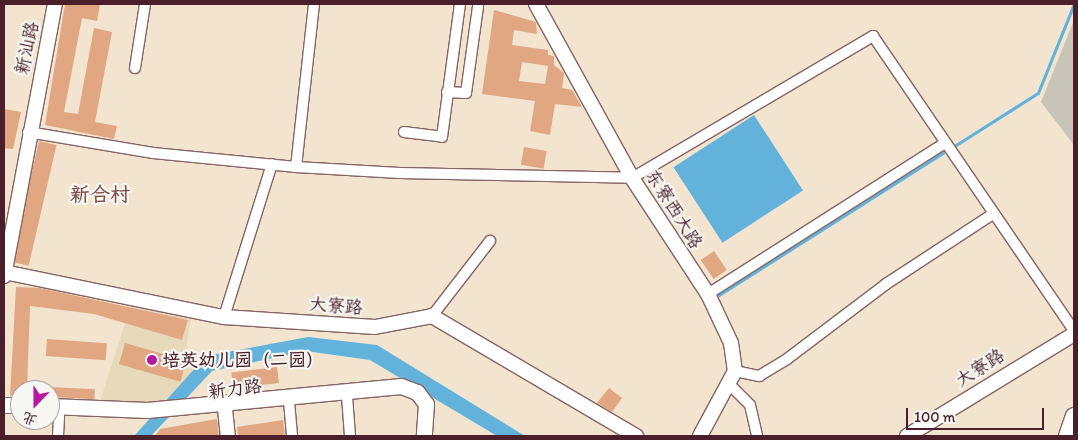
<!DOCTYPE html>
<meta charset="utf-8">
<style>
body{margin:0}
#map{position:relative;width:1078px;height:440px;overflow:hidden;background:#f2e4ce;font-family:Itim,"LXGW WenKai TC",sans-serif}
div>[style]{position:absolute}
.built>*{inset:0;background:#e7daba}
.industrial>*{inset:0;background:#c8c4b8}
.water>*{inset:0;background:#62b2dc;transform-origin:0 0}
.stream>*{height:2.5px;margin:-1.25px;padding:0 1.25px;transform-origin:1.25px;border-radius:1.25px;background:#62b2dc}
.building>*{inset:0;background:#e1a783;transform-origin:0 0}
.roads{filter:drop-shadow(1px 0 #856464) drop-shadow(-1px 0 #856464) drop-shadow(0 1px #856464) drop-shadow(0 -1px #856464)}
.minor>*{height:10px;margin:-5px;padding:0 5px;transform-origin:5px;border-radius:5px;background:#fff}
.tertiary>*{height:14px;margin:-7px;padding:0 7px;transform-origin:7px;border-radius:7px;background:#fff}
.secondary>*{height:15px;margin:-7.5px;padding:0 7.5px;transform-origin:7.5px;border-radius:7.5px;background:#fff}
.primary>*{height:16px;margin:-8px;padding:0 8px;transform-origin:8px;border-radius:8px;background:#fff}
.dots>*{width:14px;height:14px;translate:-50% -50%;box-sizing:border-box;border:2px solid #f6f6f2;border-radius:50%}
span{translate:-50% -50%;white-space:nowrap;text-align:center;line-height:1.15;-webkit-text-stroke:4.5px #f6f6f2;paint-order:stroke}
.street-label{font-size:18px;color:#4a1f2b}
.poi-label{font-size:18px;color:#4a1f2b;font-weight:700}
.left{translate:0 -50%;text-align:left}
.quarter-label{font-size:20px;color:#7f4f4a;font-weight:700}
.frame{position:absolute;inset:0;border:5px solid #4a1f2b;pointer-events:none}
.north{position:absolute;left:10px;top:380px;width:50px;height:50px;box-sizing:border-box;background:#f6f6f2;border:1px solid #b1a0a2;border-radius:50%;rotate:202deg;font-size:14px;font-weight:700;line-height:20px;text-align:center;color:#4a1f2b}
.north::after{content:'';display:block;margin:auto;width:18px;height:22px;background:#b5179e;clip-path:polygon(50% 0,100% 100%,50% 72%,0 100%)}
.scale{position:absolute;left:906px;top:408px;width:138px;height:22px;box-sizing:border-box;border:2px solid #4a1f2b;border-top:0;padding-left:6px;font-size:15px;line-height:18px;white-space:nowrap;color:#4a1f2b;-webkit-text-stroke:4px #f6f6f2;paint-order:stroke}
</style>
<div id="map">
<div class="built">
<div style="clip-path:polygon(131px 304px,191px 318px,186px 350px,195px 371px,162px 405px,98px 408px)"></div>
</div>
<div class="industrial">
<div style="clip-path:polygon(1074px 20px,1074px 145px,1041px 102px)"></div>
</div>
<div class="water">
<div style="left:754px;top:115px;width:90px;height:96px;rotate:57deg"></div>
<div style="clip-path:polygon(308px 337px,377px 345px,525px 436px,497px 436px,370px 360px,306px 351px,212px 371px,151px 436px,134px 436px,206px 356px)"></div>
</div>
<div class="stream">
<div style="left:956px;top:145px;width:97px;rotate:-32.4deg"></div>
<div style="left:1038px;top:93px;width:96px;rotate:-68deg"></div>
<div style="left:719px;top:295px;width:265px;rotate:-32.4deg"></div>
</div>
<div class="building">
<div style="clip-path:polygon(65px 4px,100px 4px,97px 21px,82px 18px,64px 112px,78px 114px,94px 28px,112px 32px,95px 122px,117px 126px,114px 139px,45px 125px)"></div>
<div style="clip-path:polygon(evenodd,494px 10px,536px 22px,537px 34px,514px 30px,512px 45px,548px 50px,548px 55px,554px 56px,554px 65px,564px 73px,562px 88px,572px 90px,582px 107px,555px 104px,550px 135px,530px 131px,535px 101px,482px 94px,494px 10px,522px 62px,548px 66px,545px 84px,519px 81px,522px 62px)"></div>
<div style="clip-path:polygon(4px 109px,21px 112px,13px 149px,4px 148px)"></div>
<div style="left:39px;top:141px;width:18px;height:124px;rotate:13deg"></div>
<div style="left:524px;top:147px;width:23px;height:18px;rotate:10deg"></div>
<div style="left:714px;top:251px;width:23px;height:16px;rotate:56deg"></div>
<div style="clip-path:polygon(16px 287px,40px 288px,188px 320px,182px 340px,94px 314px,30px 306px,27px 390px,10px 396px)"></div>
<div style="left:47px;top:339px;width:60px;height:17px;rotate:4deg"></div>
<div style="left:125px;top:343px;width:64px;height:22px;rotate:16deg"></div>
<div style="left:277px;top:367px;width:16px;height:46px;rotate:83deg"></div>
<div style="left:50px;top:387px;width:45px;height:10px;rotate:3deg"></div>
<div style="clip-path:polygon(609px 388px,622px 398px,612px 412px,597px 403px)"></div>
<div style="clip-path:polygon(217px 419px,219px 436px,155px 436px,160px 429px)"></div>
<div style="clip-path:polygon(283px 420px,285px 436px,238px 436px,237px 427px)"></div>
</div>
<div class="roads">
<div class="minor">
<div style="left:314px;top:4px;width:164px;rotate:96.3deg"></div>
<div style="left:296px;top:167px;width:104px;rotate:3.3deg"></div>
<div style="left:400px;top:173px;width:232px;rotate:1.2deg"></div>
<div style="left:632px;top:178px;width:280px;rotate:-30.5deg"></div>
<div style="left:873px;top:36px;width:357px;rotate:55.7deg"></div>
<div style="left:135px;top:68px;width:65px;rotate:-81.1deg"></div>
<div style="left:447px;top:92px;width:19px;rotate:3deg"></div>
<div style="left:466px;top:93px;width:87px;rotate:-82.1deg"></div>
<div style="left:28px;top:132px;width:127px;rotate:9.5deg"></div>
<div style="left:153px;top:153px;width:144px;rotate:5.6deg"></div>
<div style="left:404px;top:132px;width:38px;rotate:7deg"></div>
<div style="left:442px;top:137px;width:134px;rotate:-82.3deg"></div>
<div style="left:708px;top:294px;width:281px;rotate:-32.5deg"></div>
<div style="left:432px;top:316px;width:95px;rotate:-52.3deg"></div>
<div style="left:224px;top:317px;width:160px;rotate:-72.6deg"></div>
<div style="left:735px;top:371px;width:25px;rotate:12deg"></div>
<div style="left:759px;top:376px;width:33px;rotate:-31deg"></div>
<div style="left:787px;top:359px;width:124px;rotate:-37.1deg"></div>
<div style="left:886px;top:284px;width:128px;rotate:-33.2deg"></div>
<div style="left:730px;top:385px;width:28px;rotate:45deg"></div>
<div style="left:750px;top:405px;width:32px;rotate:77deg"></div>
<div style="left:347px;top:396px;width:40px;rotate:85.7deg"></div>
<div style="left:289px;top:401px;width:35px;rotate:85deg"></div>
<div style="left:58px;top:436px;width:22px;rotate:-87deg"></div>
</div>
<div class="tertiary">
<div style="left:536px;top:4px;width:199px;rotate:61.1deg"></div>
<div style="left:632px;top:178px;width:139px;rotate:56.8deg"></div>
<div style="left:708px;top:294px;width:54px;rotate:64.9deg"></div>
<div style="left:731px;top:343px;width:28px;rotate:82deg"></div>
<div style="left:735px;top:371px;width:74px;rotate:118.3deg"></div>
<div style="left:4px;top:272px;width:225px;rotate:11.6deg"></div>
<div style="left:224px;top:317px;width:151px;rotate:3.8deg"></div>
<div style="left:375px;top:327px;width:58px;rotate:-10.9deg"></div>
<div style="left:432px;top:316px;width:237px;rotate:30.5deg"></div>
<div style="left:4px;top:276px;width:277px;rotate:-79.4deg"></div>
<div style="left:225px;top:409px;width:27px;rotate:84deg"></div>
<div style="left:907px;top:436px;width:196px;rotate:-31.4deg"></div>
</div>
<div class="secondary">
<div style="left:4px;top:405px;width:16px"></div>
<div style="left:50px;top:406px;width:97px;rotate:2.4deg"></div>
<div style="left:147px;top:410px;width:255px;rotate:-5.4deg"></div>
<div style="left:401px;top:386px;width:17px;rotate:21deg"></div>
<div style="left:417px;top:392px;width:15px;rotate:53deg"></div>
<div style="left:426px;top:404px;width:32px;rotate:94deg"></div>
</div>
<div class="primary">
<div style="left:1067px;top:436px;width:21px;rotate:-71deg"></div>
</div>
</div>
<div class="dots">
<div style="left:152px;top:360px;background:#b5179e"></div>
</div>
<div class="street-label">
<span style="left:27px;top:48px;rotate:-78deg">新汕路</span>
<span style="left:674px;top:209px;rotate:58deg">东寮西大路</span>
<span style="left:336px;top:306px;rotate:4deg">大寮路</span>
<span style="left:980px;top:368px;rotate:-33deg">大寮路</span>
<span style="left:235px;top:389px;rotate:-7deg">新力路</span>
</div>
<div class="poi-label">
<span class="left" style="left:162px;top:360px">培英幼儿园（二园）</span>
</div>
<div class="quarter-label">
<span style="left:100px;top:194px">新合村</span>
</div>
<div class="frame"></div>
<div class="north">北</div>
<div class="scale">100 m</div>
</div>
